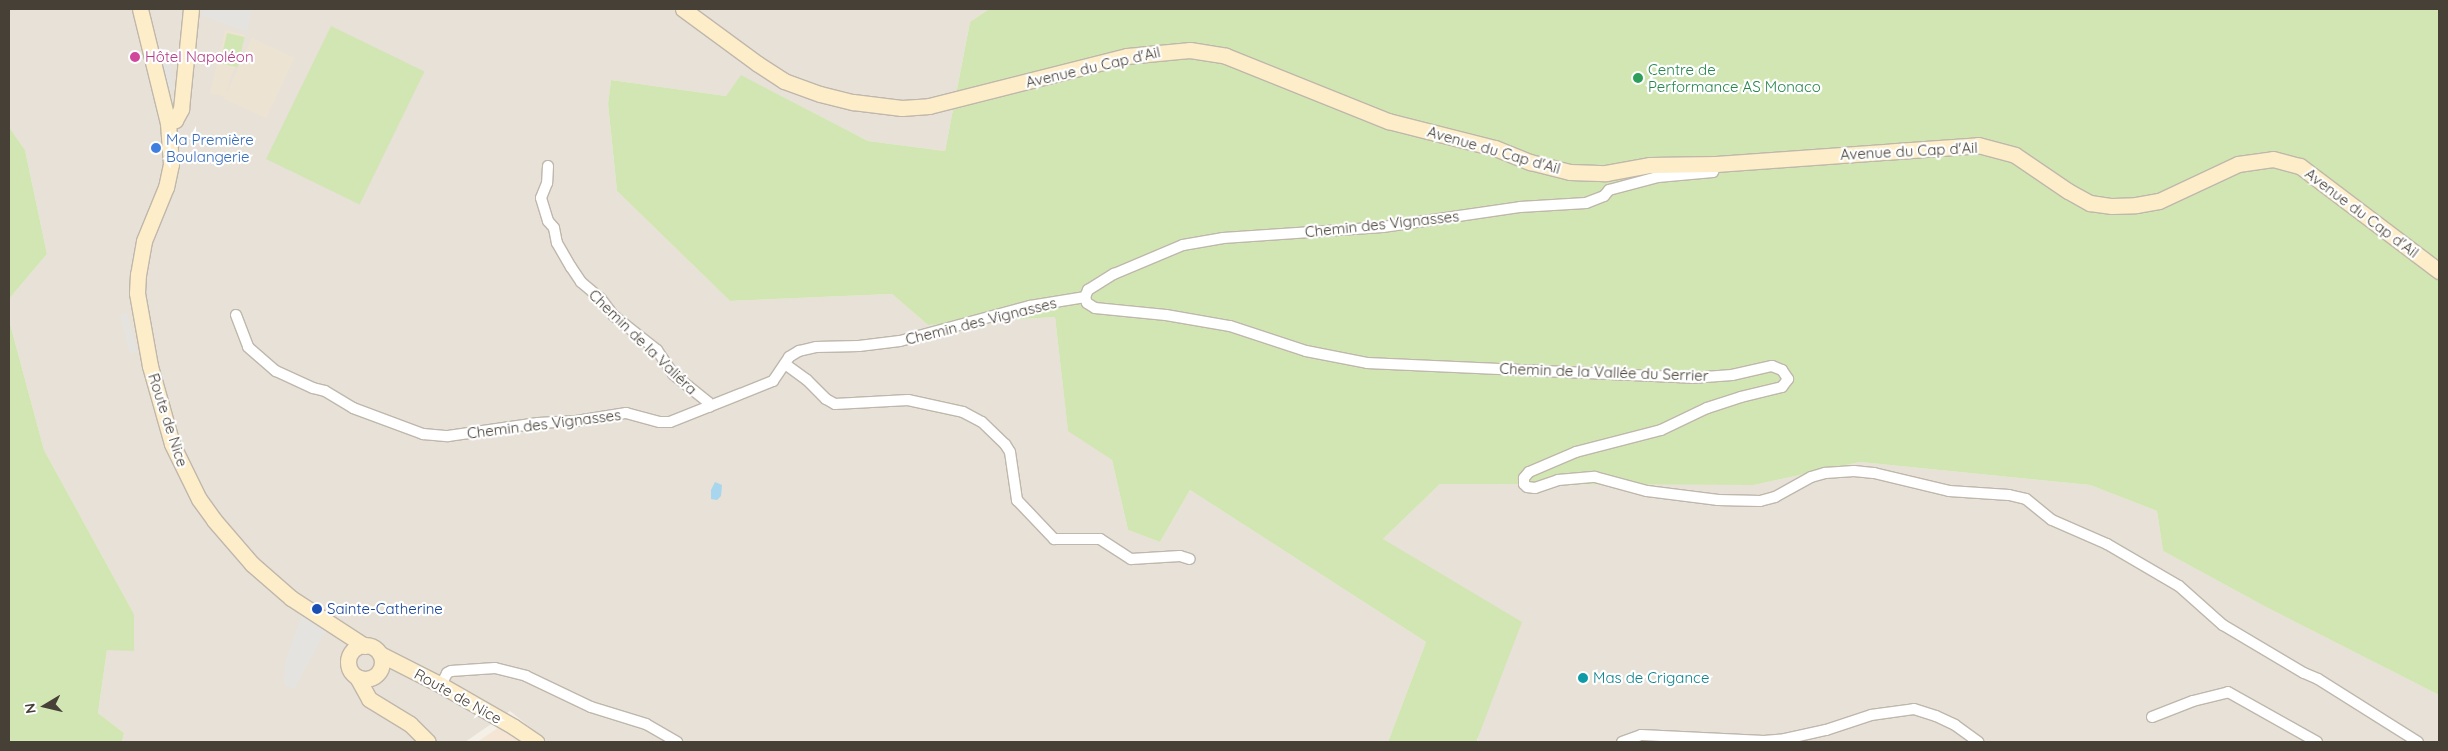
<!DOCTYPE html>
<meta charset="utf-8">
<style>
body{margin:0}
#map{position:relative;width:2448px;height:751px;overflow:hidden;background:#f4f0e8;font-family:Quicksand,sans-serif}
div>[style]{position:absolute}
.residential>*{inset:0;background:#e7e1d7}
.commercial>*{inset:0;background:#f5e5d5}
.education>*{inset:0;background:#ece3d3;transform-origin:0 0}
.green>*{inset:0;background:#d2e6b3;transform-origin:0 0}
.parking>*{inset:0;background:#e5e3e0;transform-origin:0 0}
.water>*{inset:0;background:#a7d6ee}
.roads{filter:drop-shadow(1px 0 #bfb7ab) drop-shadow(-1px 0 #bfb7ab) drop-shadow(0 1px #bfb7ab) drop-shadow(0 -1px #bfb7ab)}
.street>*{height:10px;margin:-5px;padding:0 5px;transform-origin:5px;border-radius:5px;background:#fff}
.secondary>*{height:15px;margin:-7.5px;padding:0 7.5px;transform-origin:7.5px;border-radius:7.5px;background:#fdedc9}
.secondary>.ring{margin:-7.5px;padding:0;box-sizing:content-box;background:none;border:15px solid #fdedc9;border-radius:50%}
.dots>*{width:14px;height:14px;translate:-50% -50%;box-sizing:border-box;border:2px solid #fff;border-radius:50%}
span{translate:-50% -50%;white-space:nowrap;text-align:center;line-height:1.15;-webkit-text-stroke:4.5px #fff;paint-order:stroke}
.hotel-label{font-size:15px;color:#b23c85}
.left{translate:0 -50%;text-align:left}
.street-label{font-size:15px;color:#474037}
.leisure-label{font-size:15px;color:#27864d}
.shop-label{font-size:15px;color:#366cbe}
.transit-label{font-size:15px;color:#164399}
.culture-label{font-size:15px;color:#0d838f}
.frame{position:absolute;inset:0;border:10px solid #474037;pointer-events:none}
.north{position:absolute;left:20px;top:681px;width:50px;height:50px;-webkit-text-stroke:4px #fff;paint-order:stroke;rotate:261deg;font-size:14px;font-weight:700;line-height:20px;text-align:center;color:#474037}
.north::after{content:'';display:block;margin:auto;width:18px;height:22px;background:#474037;clip-path:polygon(50% 0,100% 100%,50% 72%,0 100%)}
</style>
<div id="map">
<div class="residential">
<div style="clip-path:polygon(9px 9px,989px 9px,970px 22px,945px 151px,868px 141px,742px 76px,726px 96px,611px 80px,608px 104px,617px 191px,730px 301px,892px 294px,928px 325px,1055px 317px,1068px 430px,1112px 460px,1128px 530px,1160px 542px,1190px 490px,1426px 642px,1388px 742px,548px 742px,510px 711px,465px 742px,122px 742px,124px 733px,98px 713px,107px 650px,134px 614px,44px 450px,9px 320px,9px 299px,47px 254px,25px 150px,9px 127px)"></div>
<div style="clip-path:polygon(1860px 462px,2090px 485px,2157px 511px,2163px 551px,2266px 607px,2439px 695px,2439px 742px,1479px 742px,1383px 539px,1440px 484px,1754px 485px)"></div>
</div>
<div class="commercial">
<div style="clip-path:polygon(501px 726px,522px 742px,477px 742px)"></div>
</div>
<div class="education">
<div style="clip-path:polygon(225px 30px,245px 35px,225px 97px,210px 93px)"></div>
<div style="left:252px;top:38px;width:47px;height:67px;rotate:25deg"></div>
</div>
<div class="green">
<div style="clip-path:polygon(989px 9px,2439px 9px,2439px 695px,2266px 607px,2163px 551px,2157px 511px,2090px 485px,1860px 462px,1754px 485px,1440px 484px,1383px 539px,1522px 622px,1477px 740px,1479px 742px,1388px 742px,1426px 642px,1190px 490px,1160px 542px,1128px 530px,1112px 460px,1068px 431px,1055px 317px,928px 325px,892px 294px,730px 301px,617px 191px,608px 104px,611px 80px,726px 96px,741px 75px,868px 141px,945px 151px,970px 22px)"></div>
<div style="left:331px;top:26px;width:104px;height:148px;rotate:26deg"></div>
<div style="left:227px;top:33px;width:18px;height:31px;rotate:13deg"></div>
<div style="clip-path:polygon(9px 127px,25px 150px,47px 254px,9px 299px)"></div>
<div style="clip-path:polygon(9px 320px,44px 450px,134px 614px,134px 651px,107px 650px,98px 713px,124px 733px,122px 742px,9px 742px)"></div>
</div>
<div class="parking">
<div style="clip-path:polygon(204px 9px,252px 9px,247px 32px,201px 15px)"></div>
<div style="clip-path:polygon(170px 61px,173px 90px,167px 92px,160px 63px)"></div>
<div style="left:127px;top:313px;width:40px;height:7px;rotate:76deg"></div>
<div style="clip-path:polygon(302px 614px,326px 630px,294px 689px,284px 685px,285px 663px)"></div>
</div>
<div class="water">
<div style="clip-path:polygon(715px 482px,722px 485px,721px 496px,717px 500px,711px 499px,711px 490px)"></div>
</div>
<div class="roads">
<div class="street">
<div style="left:548px;top:166px;width:17px;rotate:93deg"></div>
<div style="left:547px;top:183px;width:16px;rotate:112deg"></div>
<div style="left:541px;top:198px;width:24px;rotate:73deg"></div>
<div style="left:548px;top:221px;width:9px;rotate:49deg"></div>
<div style="left:554px;top:228px;width:15px;rotate:79deg"></div>
<div style="left:557px;top:243px;width:28px;rotate:60deg"></div>
<div style="left:571px;top:267px;width:18px;rotate:56deg"></div>
<div style="left:581px;top:282px;width:26px;rotate:40deg"></div>
<div style="left:601px;top:299px;width:21px;rotate:53deg"></div>
<div style="left:614px;top:316px;width:55px;rotate:38.3deg"></div>
<div style="left:657px;top:350px;width:29px;rotate:56deg"></div>
<div style="left:673px;top:374px;width:45px;rotate:38.7deg"></div>
<div style="left:708px;top:402px;width:5px;rotate:68deg"></div>
<div style="left:1085px;top:297px;width:6px;rotate:72deg"></div>
<div style="left:1087px;top:303px;width:9px;rotate:32deg"></div>
<div style="left:1095px;top:308px;width:71px;rotate:5.6deg"></div>
<div style="left:1166px;top:315px;width:65px;rotate:9.8deg"></div>
<div style="left:1230px;top:326px;width:80px;rotate:18.2deg"></div>
<div style="left:1306px;top:351px;width:62px;rotate:11.1deg"></div>
<div style="left:1367px;top:363px;width:325px;rotate:2.6deg"></div>
<div style="left:1692px;top:378px;width:40px;rotate:-4.3deg"></div>
<div style="left:1732px;top:375px;width:41px;rotate:-12.7deg"></div>
<div style="left:1772px;top:366px;width:11px;rotate:22deg"></div>
<div style="left:1782px;top:370px;width:11px;rotate:56deg"></div>
<div style="left:1788px;top:379px;width:10px;rotate:127deg"></div>
<div style="left:1782px;top:387px;width:42px;rotate:166.3deg"></div>
<div style="left:1741px;top:397px;width:36px;rotate:162deg"></div>
<div style="left:1707px;top:408px;width:51px;rotate:154.4deg"></div>
<div style="left:1661px;top:430px;width:88px;rotate:165.5deg"></div>
<div style="left:1576px;top:452px;width:51px;rotate:156.9deg"></div>
<div style="left:1529px;top:472px;width:8px;rotate:130deg"></div>
<div style="left:1524px;top:478px;width:6px;rotate:90deg"></div>
<div style="left:1524px;top:484px;width:4px;rotate:45deg"></div>
<div style="left:1527px;top:487px;width:8px;rotate:7deg"></div>
<div style="left:1535px;top:488px;width:24px;rotate:-19deg"></div>
<div style="left:1558px;top:480px;width:37px;rotate:-5deg"></div>
<div style="left:1595px;top:477px;width:54px;rotate:15.1deg"></div>
<div style="left:1647px;top:491px;width:72px;rotate:7.2deg"></div>
<div style="left:1718px;top:500px;width:42px;rotate:1.4deg"></div>
<div style="left:1760px;top:501px;width:16px;rotate:-15deg"></div>
<div style="left:1775px;top:497px;width:41px;rotate:-29.1deg"></div>
<div style="left:1811px;top:477px;width:15px;rotate:-16deg"></div>
<div style="left:1825px;top:473px;width:29px;rotate:-4deg"></div>
<div style="left:1854px;top:471px;width:20px;rotate:6deg"></div>
<div style="left:1874px;top:473px;width:77px;rotate:13.5deg"></div>
<div style="left:1949px;top:491px;width:60px;rotate:3.8deg"></div>
<div style="left:2009px;top:495px;width:17px;rotate:13deg"></div>
<div style="left:2026px;top:499px;width:33px;rotate:39deg"></div>
<div style="left:2052px;top:520px;width:60px;rotate:23.6deg"></div>
<div style="left:2107px;top:544px;width:83px;rotate:30.3deg"></div>
<div style="left:2179px;top:586px;width:59px;rotate:41.6deg"></div>
<div style="left:2223px;top:625px;width:94px;rotate:30.7deg"></div>
<div style="left:2304px;top:673px;width:15px;rotate:23deg"></div>
<div style="left:2318px;top:679px;width:118px;rotate:32.2deg"></div>
<div style="left:1085px;top:297px;width:8px;rotate:-67deg"></div>
<div style="left:1088px;top:290px;width:31px;rotate:-32deg"></div>
<div style="left:1114px;top:274px;width:75px;rotate:-22.8deg"></div>
<div style="left:1183px;top:245px;width:41px;rotate:-9.9deg"></div>
<div style="left:1223px;top:238px;width:160px;rotate:-3.9deg"></div>
<div style="left:1383px;top:227px;width:138px;rotate:-8.3deg"></div>
<div style="left:1520px;top:207px;width:66px;rotate:-3.5deg"></div>
<div style="left:1586px;top:203px;width:19px;rotate:-21deg"></div>
<div style="left:1604px;top:196px;width:8px;rotate:-50deg"></div>
<div style="left:1609px;top:190px;width:51px;rotate:-14.9deg"></div>
<div style="left:1658px;top:177px;width:55px;rotate:-5.2deg"></div>
<div style="left:1713px;top:172px;width:9px;rotate:-69deg"></div>
<div style="left:236px;top:315px;width:34px;rotate:69deg"></div>
<div style="left:248px;top:347px;width:37px;rotate:41deg"></div>
<div style="left:276px;top:371px;width:41px;rotate:24.7deg"></div>
<div style="left:313px;top:388px;width:12px;rotate:14deg"></div>
<div style="left:325px;top:391px;width:33px;rotate:31deg"></div>
<div style="left:353px;top:408px;width:75px;rotate:20.4deg"></div>
<div style="left:423px;top:434px;width:25px;rotate:5deg"></div>
<div style="left:448px;top:436px;width:91px;rotate:-8.2deg"></div>
<div style="left:538px;top:423px;width:38px;rotate:-3deg"></div>
<div style="left:576px;top:421px;width:51px;rotate:-9.1deg"></div>
<div style="left:626px;top:413px;width:35px;rotate:15deg"></div>
<div style="left:660px;top:422px;width:10px"></div>
<div style="left:670px;top:422px;width:111px;rotate:-21.7deg"></div>
<div style="left:773px;top:381px;width:29px;rotate:-56deg"></div>
<div style="left:789px;top:357px;width:12px;rotate:-31deg"></div>
<div style="left:799px;top:351px;width:17px;rotate:-13deg"></div>
<div style="left:816px;top:347px;width:43px;rotate:-1.3deg"></div>
<div style="left:859px;top:346px;width:41px;rotate:-7deg"></div>
<div style="left:900px;top:341px;width:135px;rotate:-15.1deg"></div>
<div style="left:1030px;top:306px;width:56px;rotate:-9.3deg"></div>
<div style="left:785px;top:364px;width:27px;rotate:36deg"></div>
<div style="left:807px;top:380px;width:27px;rotate:45deg"></div>
<div style="left:826px;top:399px;width:10px;rotate:29deg"></div>
<div style="left:835px;top:404px;width:73px;rotate:-3.1deg"></div>
<div style="left:908px;top:400px;width:56px;rotate:12.3deg"></div>
<div style="left:963px;top:412px;width:21px;rotate:28deg"></div>
<div style="left:982px;top:422px;width:32px;rotate:44deg"></div>
<div style="left:1005px;top:444px;width:9px;rotate:58deg"></div>
<div style="left:1010px;top:452px;width:49px;rotate:81.7deg"></div>
<div style="left:1017px;top:500px;width:54px;rotate:46.5deg"></div>
<div style="left:1054px;top:539px;width:46px"></div>
<div style="left:1100px;top:539px;width:37px;rotate:33deg"></div>
<div style="left:1131px;top:559px;width:49px;rotate:-3.5deg"></div>
<div style="left:1180px;top:556px;width:10px;rotate:17deg"></div>
<div style="left:441px;top:685px;width:13px;rotate:-63deg"></div>
<div style="left:447px;top:673px;width:4px;rotate:-27deg"></div>
<div style="left:451px;top:671px;width:44px;rotate:-3.9deg"></div>
<div style="left:495px;top:668px;width:32px;rotate:14deg"></div>
<div style="left:526px;top:676px;width:72px;rotate:25.5deg"></div>
<div style="left:591px;top:707px;width:58px;rotate:17.2deg"></div>
<div style="left:646px;top:724px;width:36px;rotate:30deg"></div>
<div style="left:2152px;top:717px;width:44px;rotate:-21.3deg"></div>
<div style="left:2193px;top:701px;width:36px;rotate:-14deg"></div>
<div style="left:2228px;top:692px;width:102px;rotate:29.3deg"></div>
<div style="left:1622px;top:742px;width:20px;rotate:-20deg"></div>
<div style="left:1641px;top:735px;width:123px;rotate:2.8deg"></div>
<div style="left:1764px;top:741px;width:21px;rotate:-5deg"></div>
<div style="left:1785px;top:739px;width:42px;rotate:-12.4deg"></div>
<div style="left:1826px;top:730px;width:47px;rotate:-18.4deg"></div>
<div style="left:1871px;top:715px;width:43px;rotate:-7.9deg"></div>
<div style="left:1914px;top:709px;width:23px;rotate:18deg"></div>
<div style="left:1936px;top:716px;width:21px;rotate:25deg"></div>
<div style="left:1955px;top:725px;width:29px;rotate:36deg"></div>
</div>
<div class="secondary">
<div style="left:140px;top:9px;width:117px;rotate:76.2deg"></div>
<div style="left:168px;top:123px;width:41px;rotate:85.8deg"></div>
<div style="left:171px;top:164px;width:24px;rotate:102deg"></div>
<div style="left:166px;top:187px;width:58px;rotate:112.2deg"></div>
<div style="left:144px;top:241px;width:34px;rotate:100deg"></div>
<div style="left:138px;top:274px;width:19px;rotate:93deg"></div>
<div style="left:137px;top:293px;width:74px;rotate:79.9deg"></div>
<div style="left:150px;top:366px;width:81px;rotate:74.2deg"></div>
<div style="left:172px;top:444px;width:61px;rotate:63.9deg"></div>
<div style="left:199px;top:499px;width:26px;rotate:54deg"></div>
<div style="left:214px;top:520px;width:58px;rotate:49.2deg"></div>
<div style="left:252px;top:564px;width:52px;rotate:41.1deg"></div>
<div style="left:291px;top:598px;width:88px;rotate:33deg"></div>
<div style="left:683px;top:9px;width:93px;rotate:36.3deg"></div>
<div style="left:758px;top:64px;width:31px;rotate:33deg"></div>
<div style="left:784px;top:81px;width:38px;rotate:20deg"></div>
<div style="left:820px;top:94px;width:34px;rotate:14deg"></div>
<div style="left:853px;top:102px;width:49px;rotate:7deg"></div>
<div style="left:902px;top:108px;width:27px;rotate:-4deg"></div>
<div style="left:929px;top:106px;width:204px;rotate:-14.2deg"></div>
<div style="left:1127px;top:56px;width:63px;rotate:-5.4deg"></div>
<div style="left:1190px;top:50px;width:36px;rotate:9deg"></div>
<div style="left:1226px;top:56px;width:175px;rotate:21.9deg"></div>
<div style="left:1388px;top:121px;width:110px;rotate:14.2deg"></div>
<div style="left:1495px;top:148px;width:38px;rotate:22deg"></div>
<div style="left:1530px;top:162px;width:41px;rotate:14deg"></div>
<div style="left:1570px;top:172px;width:36px;rotate:2deg"></div>
<div style="left:1606px;top:173px;width:45px;rotate:-10.3deg"></div>
<div style="left:1650px;top:165px;width:66px;rotate:-0.9deg"></div>
<div style="left:1716px;top:164px;width:263px;rotate:-4.1deg"></div>
<div style="left:1978px;top:145px;width:38px;rotate:15deg"></div>
<div style="left:2015px;top:155px;width:64px;rotate:34.2deg"></div>
<div style="left:2068px;top:191px;width:25px;rotate:29deg"></div>
<div style="left:2090px;top:203px;width:22px;rotate:8deg"></div>
<div style="left:2112px;top:206px;width:24px;rotate:-2deg"></div>
<div style="left:2136px;top:205px;width:23px;rotate:-10deg"></div>
<div style="left:2159px;top:201px;width:87px;rotate:-25.1deg"></div>
<div style="left:2238px;top:164px;width:35px;rotate:-8deg"></div>
<div style="left:2273px;top:159px;width:28px;rotate:15deg"></div>
<div style="left:2300px;top:166px;width:174px;rotate:37.1deg"></div>
<div style="left:168px;top:123px;width:8px;rotate:-23deg"></div>
<div style="left:175px;top:120px;width:13px;rotate:-61deg"></div>
<div style="left:181px;top:109px;width:100px;rotate:-84.3deg"></div>
<div class="ring" style="left:348px;top:645px;width:19px;height:19px"></div>
<div style="left:380px;top:654px;width:68px;rotate:26.9deg"></div>
<div style="left:441px;top:685px;width:84px;rotate:29.9deg"></div>
<div style="left:514px;top:727px;width:27px;rotate:34deg"></div>
<div style="left:357px;top:677px;width:25px;rotate:61deg"></div>
<div style="left:369px;top:699px;width:48px;rotate:31.4deg"></div>
<div style="left:410px;top:724px;width:25px;rotate:45deg"></div>
</div>
</div>
<div class="dots">
<div style="left:135px;top:57px;background:#d1479c"></div>
<div style="left:1638px;top:78px;background:#2e9e5b"></div>
<div style="left:156px;top:148px;background:#3f7fe0"></div>
<div style="left:317px;top:609px;background:#1a4fb4"></div>
<div style="left:1583px;top:678px;background:#0f9aa8"></div>
</div>
<div class="hotel-label">
<span class="left" style="left:145px;top:57px">Hôtel Napoléon</span>
</div>
<div class="street-label">
<span style="left:1093px;top:67px;rotate:-13deg">Avenue du Cap d'Ail</span>
<span style="left:1494px;top:150px;rotate:16deg">Avenue du Cap d'Ail</span>
<span style="left:1909px;top:151px;rotate:-3deg">Avenue du Cap d'Ail</span>
<span style="left:2362px;top:213px;rotate:37deg">Avenue du Cap d'Ail</span>
<span style="left:1382px;top:224px;rotate:-6deg">Chemin des Vignasses</span>
<span style="left:981px;top:321px;rotate:-14deg">Chemin des Vignasses</span>
<span style="left:643px;top:342px;rotate:44deg">Chemin de la Valiéra</span>
<span style="left:1604px;top:372px;rotate:2deg">Chemin de la Vallée du Serrier</span>
<span style="left:168px;top:420px;rotate:72deg">Route de Nice</span>
<span style="left:544px;top:424px;rotate:-7deg">Chemin des Vignasses</span>
<span style="left:458px;top:696px;rotate:29deg">Route de Nice</span>
</div>
<div class="leisure-label">
<span class="left" style="left:1648px;top:78px">Centre de<br>Performance AS Monaco</span>
</div>
<div class="shop-label">
<span class="left" style="left:166px;top:148px">Ma Première<br>Boulangerie</span>
</div>
<div class="transit-label">
<span class="left" style="left:327px;top:609px">Sainte-Catherine</span>
</div>
<div class="culture-label">
<span class="left" style="left:1593px;top:678px">Mas de Crigance</span>
</div>
<div class="frame"></div>
<div class="north">N</div>
</div>
